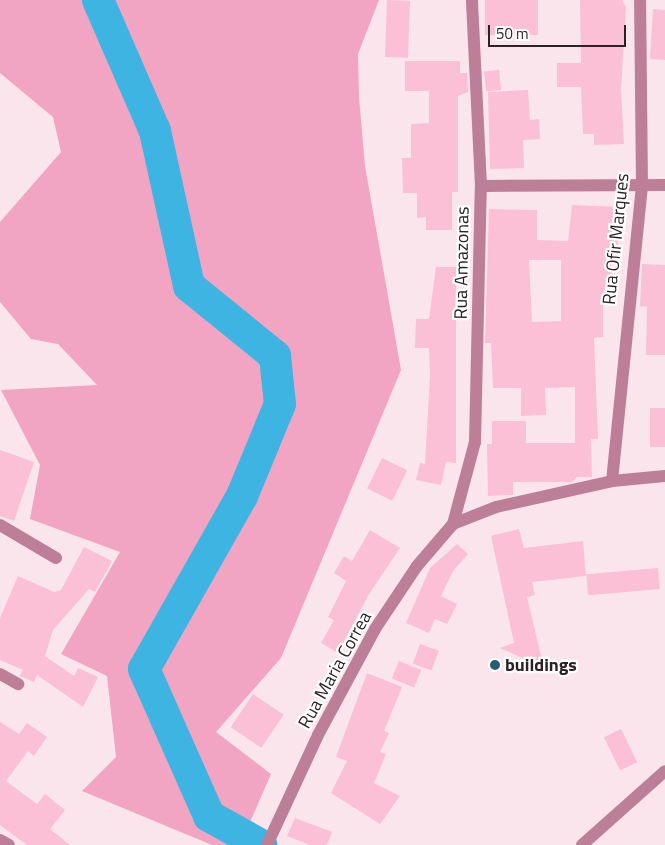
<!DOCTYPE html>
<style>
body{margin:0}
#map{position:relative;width:665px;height:845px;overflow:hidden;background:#fae5ec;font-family:"Titillium Web",sans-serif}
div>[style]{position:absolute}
.green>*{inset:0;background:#f2a4c3}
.river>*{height:32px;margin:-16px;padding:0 16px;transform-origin:16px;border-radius:16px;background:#3eb4e3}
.building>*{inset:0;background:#fbbfd6;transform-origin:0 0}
.street>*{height:12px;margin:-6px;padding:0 6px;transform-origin:6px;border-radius:6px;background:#bd7f97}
.dots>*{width:14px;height:14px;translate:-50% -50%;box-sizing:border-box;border:2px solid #fff;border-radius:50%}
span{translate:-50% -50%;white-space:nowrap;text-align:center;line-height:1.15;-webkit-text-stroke:4.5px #fff;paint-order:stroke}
.street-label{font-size:18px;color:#2a2325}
.poi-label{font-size:18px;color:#2a2325;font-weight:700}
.left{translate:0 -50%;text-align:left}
.scale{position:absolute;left:488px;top:25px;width:138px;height:22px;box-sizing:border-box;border:2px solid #2a2325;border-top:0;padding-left:6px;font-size:15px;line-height:18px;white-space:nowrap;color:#2a2325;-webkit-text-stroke:4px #fff;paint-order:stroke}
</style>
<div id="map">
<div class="green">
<div style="clip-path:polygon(0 0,379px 0,358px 54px,359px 97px,365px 166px,401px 370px,281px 658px,216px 732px,271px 774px,240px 845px,212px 845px,82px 791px,116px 757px,107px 676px,61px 654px,120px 552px,30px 519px,40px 465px,1px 390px,97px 385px,58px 344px,31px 339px,0 302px,0 222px,61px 152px,53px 117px,0 73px)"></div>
</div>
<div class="river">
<div style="left:98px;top:0;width:143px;rotate:66.5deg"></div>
<div style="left:155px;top:131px;width:159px;rotate:77.6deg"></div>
<div style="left:189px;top:286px;width:111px;rotate:39.1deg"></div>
<div style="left:275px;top:356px;width:48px;rotate:84.1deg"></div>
<div style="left:280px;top:404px;width:100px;rotate:112.4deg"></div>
<div style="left:242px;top:496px;width:199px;rotate:119.5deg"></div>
<div style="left:144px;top:669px;width:161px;rotate:66.1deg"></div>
<div style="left:209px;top:816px;width:60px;rotate:29.1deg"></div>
</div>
<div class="building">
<div style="left:387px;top:0;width:23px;height:57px;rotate:2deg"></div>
<div style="left:485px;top:0;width:53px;height:35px"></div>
<div style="clip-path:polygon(580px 0,622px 0,626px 7px,621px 89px,624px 144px,594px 145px,594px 134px,583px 134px,581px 87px,557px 87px,557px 63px,581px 63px)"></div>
<div style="clip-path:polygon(653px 9px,665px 10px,665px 60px,650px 59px)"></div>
<div style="clip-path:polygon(405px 61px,460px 61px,460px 73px,467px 73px,468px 92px,458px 96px,458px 192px,452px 192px,452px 230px,426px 230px,426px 217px,417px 218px,417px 193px,403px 193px,402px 158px,411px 158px,411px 124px,429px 123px,429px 91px,405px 91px)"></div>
<div style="left:499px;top:70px;width:20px;height:15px;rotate:84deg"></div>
<div style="clip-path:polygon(528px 90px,530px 120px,539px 119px,540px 139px,523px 140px,524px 168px,490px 169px,488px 92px)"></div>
<div style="clip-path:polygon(evenodd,572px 205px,620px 207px,617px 257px,611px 257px,611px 298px,603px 298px,603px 337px,594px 338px,598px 439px,591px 439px,592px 477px,577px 477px,572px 482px,513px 482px,513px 495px,488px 496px,487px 444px,492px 444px,492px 421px,526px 421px,526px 443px,575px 443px,575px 387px,545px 388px,546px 415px,521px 416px,521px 388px,493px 388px,491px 343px,485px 343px,489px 209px,537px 210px,537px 240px,568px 241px,572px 205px,529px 260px,561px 260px,561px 321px,532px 322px,529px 260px)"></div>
<div style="clip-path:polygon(642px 264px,665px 265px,665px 355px,646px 355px,647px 307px,640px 306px)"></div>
<div style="clip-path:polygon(436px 267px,456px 267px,456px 463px,446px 462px,441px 485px,416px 480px,420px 463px,425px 464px,430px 376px,429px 348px,415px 348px,416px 319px,429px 319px)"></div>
<div style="left:650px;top:408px;width:15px;height:39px"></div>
<div style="clip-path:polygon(0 450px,34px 462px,14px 521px,0 516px)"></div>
<div style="left:382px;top:458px;width:28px;height:34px;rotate:26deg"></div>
<div style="clip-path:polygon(519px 529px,524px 548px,583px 541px,586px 576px,532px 582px,535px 595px,527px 597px,542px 660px,531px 662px,500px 648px,514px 643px,491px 536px)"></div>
<div style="clip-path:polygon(370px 530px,400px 548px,369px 594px,338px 653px,321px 643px,334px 620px,328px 617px,346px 581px,334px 573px,344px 556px,352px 561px)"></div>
<div style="clip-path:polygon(457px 544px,468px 554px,453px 571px,441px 596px,457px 604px,447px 624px,435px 619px,429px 633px,406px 623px,430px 568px)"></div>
<div style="clip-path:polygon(84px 547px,112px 561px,95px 592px,89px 589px,53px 630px,45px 656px,74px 676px,78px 668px,98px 677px,83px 707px,37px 675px,34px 682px,20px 676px,23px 670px,0 660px,0 618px,18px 576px,54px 592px,61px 590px)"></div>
<div style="left:658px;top:568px;width:21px;height:72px;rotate:85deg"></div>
<div style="left:420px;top:644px;width:20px;height:21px;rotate:20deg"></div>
<div style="left:399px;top:661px;width:24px;height:19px;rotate:22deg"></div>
<div style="clip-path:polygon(367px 673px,402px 687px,384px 731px,389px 733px,380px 752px,386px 754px,374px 783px,400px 796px,380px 824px,331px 793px,347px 761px,336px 757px)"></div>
<div style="left:253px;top:694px;width:37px;height:40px;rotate:34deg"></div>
<div style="clip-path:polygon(0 722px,19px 734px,27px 723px,47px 737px,34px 756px,28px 751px,6px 781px,37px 804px,45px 794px,65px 810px,50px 829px,70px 845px,27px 845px,0 825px)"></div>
<div style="left:621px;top:729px;width:37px;height:19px;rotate:64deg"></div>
<div style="clip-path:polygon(295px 818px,332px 832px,327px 845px,310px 845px,287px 836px)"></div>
</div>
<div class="street">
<div style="left:481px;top:186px;width:184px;rotate:-0.3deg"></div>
<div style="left:612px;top:481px;width:298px;rotate:-84.2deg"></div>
<div style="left:642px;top:185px;width:185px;rotate:-90.6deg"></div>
<div style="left:453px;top:524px;width:85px;rotate:-75deg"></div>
<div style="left:475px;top:442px;width:256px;rotate:-88.7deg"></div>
<div style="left:481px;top:186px;width:186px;rotate:-92.8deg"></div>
<div style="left:0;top:525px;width:65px;rotate:30.5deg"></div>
<div style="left:0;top:674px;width:21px;rotate:29deg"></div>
<div style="left:0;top:840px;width:10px;rotate:29deg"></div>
<div style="left:267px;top:845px;width:121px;rotate:-65.1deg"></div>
<div style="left:318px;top:735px;width:120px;rotate:-61.7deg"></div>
<div style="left:375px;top:629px;width:76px;rotate:-56.3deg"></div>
<div style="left:417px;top:566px;width:55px;rotate:-49.4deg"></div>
<div style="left:453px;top:524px;width:46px;rotate:-21.6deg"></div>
<div style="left:496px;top:507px;width:119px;rotate:-12.6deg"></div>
<div style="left:612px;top:481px;width:53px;rotate:-5.4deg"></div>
<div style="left:582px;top:845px;width:111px;rotate:-41.7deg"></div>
</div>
<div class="dots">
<div style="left:495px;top:665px;background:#235e76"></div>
</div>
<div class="street-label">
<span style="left:616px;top:239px;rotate:-84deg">Rua Ofir Marques</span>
<span style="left:462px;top:263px;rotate:-89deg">Rua Amazonas</span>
<span style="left:335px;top:670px;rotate:-61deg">Rua Maria Correa</span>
</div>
<div class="poi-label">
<span class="left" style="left:505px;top:665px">buildings</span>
</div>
<div class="scale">50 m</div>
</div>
